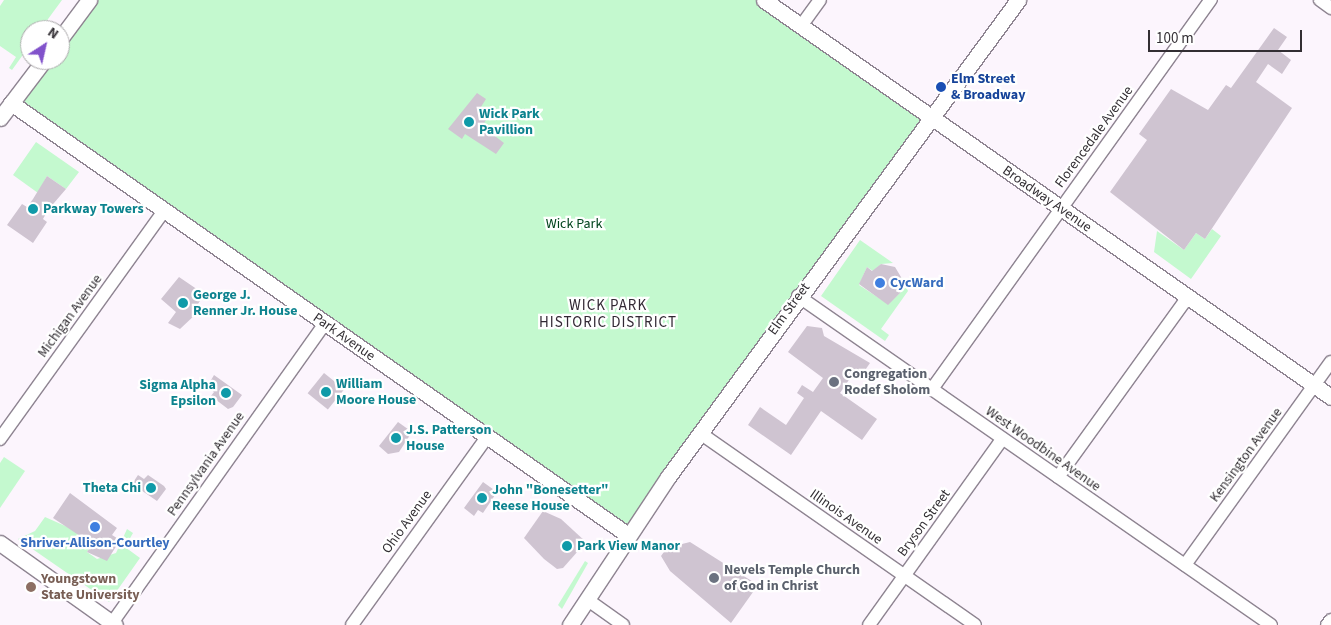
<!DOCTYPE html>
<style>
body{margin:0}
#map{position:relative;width:1331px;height:625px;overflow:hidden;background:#fcf5fd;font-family:"Source Sans 3",sans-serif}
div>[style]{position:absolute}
.green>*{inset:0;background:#c4f9cf}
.building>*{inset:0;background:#cfc4d1;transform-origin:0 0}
.roads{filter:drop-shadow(1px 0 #8e8491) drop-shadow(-1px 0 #8e8491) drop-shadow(0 1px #8e8491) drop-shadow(0 -1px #8e8491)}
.minor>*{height:12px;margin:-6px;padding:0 6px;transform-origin:6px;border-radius:6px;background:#fff}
.tertiary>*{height:15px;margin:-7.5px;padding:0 7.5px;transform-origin:7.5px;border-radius:7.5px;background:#fff}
.dots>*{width:14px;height:14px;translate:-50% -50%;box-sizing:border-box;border:2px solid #fff;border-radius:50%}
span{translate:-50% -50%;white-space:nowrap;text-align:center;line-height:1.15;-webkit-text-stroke:4.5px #fff;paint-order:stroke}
.transit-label{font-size:14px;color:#164399;font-weight:700}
.left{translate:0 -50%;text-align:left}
.culture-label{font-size:14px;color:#0d838f;font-weight:700}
.right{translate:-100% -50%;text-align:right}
.street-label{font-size:14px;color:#322e33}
.park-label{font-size:14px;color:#01431c}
.shop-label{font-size:14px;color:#366cbe;font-weight:700}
.worship-label{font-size:14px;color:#5b616d;font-weight:700}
.education-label{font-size:14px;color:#785e54;font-weight:700}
.neighbourhood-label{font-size:15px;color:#312833;letter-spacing:1px}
.north{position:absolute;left:20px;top:20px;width:50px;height:50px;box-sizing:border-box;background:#fff;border:1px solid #adabad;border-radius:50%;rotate:35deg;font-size:14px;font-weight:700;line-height:20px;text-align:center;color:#322e33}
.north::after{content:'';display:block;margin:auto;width:18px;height:22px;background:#8152cb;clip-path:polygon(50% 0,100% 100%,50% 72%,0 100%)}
.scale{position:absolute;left:1148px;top:30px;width:154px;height:22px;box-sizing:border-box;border:2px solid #322e33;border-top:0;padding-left:6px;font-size:15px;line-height:18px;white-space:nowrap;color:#322e33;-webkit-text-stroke:4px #fff;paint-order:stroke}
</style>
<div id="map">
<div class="green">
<div style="clip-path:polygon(4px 0,62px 0,40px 30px,30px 30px,30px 45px,12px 70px,9px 68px,16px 57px,0 46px,0 6px)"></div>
<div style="clip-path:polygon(89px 0,764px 0,932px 118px,628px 535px,11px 103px,44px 60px,60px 60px,60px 39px)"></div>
<div style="clip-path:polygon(36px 142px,79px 172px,66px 189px,47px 176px,38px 193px,13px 175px)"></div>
<div style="clip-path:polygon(1212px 229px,1221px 236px,1191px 279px,1154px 252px,1157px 231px,1184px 250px,1196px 233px,1205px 239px)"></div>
<div style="clip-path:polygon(860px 240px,893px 263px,881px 264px,873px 271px,867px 267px,859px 285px,888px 304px,901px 292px,901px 277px,908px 291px,881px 329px,889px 335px,885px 341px,821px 296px)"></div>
<div style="clip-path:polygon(4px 457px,25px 471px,0 508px,0 463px)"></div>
<div style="clip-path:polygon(45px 517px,81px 533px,79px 536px,86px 540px,83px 544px,89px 549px,87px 552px,97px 559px,116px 553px,127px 529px,133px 533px,125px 547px,140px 558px,109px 602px,18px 539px,35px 531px)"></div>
<div style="clip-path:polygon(585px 561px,588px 563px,562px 609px,558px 605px)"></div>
</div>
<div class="building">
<div style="clip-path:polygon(1274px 28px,1287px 37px,1278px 50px,1291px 60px,1282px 74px,1268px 64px,1256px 82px,1292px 108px,1205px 239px,1196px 233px,1184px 250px,1110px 192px,1147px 140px,1139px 134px,1171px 89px,1208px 110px,1226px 85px,1231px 88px)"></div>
<div style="clip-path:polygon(477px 93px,486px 99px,479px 110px,488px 117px,482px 126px,504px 143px,496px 154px,465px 134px,462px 139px,448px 129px)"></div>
<div style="clip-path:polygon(47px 176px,66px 189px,48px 210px,43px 219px,47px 222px,33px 243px,7px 225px,22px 204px,27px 207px,33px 199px)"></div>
<div style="clip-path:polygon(881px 264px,895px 267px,901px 277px,901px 292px,888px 305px,859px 284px,867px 267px,872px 271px)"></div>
<div style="clip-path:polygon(179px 277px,204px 294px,195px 309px,197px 313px,180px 329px,168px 323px,176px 312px,161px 299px)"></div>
<div style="clip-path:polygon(807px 326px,822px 328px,824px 336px,870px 363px,859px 379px,853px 374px,840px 393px,877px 419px,862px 440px,821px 411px,791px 455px,748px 425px,760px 407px,786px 425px,804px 398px,797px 393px,802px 385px,813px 392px,823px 378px,788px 352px)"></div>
<div style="left:324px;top:373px;width:26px;height:26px;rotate:39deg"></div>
<div style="clip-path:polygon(214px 375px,242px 395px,233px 407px,228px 409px,211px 396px,214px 392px,207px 387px)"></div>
<div style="clip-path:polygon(398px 422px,412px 432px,399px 452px,388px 454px,379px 446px)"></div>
<div style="clip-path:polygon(138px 475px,144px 479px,148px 475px,164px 486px,166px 489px,157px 501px,132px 484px)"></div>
<div style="clip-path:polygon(483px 482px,497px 492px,483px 513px,478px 510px,474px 516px,464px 508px)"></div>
<div style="clip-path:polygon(70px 493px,117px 528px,112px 535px,120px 540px,107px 561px,87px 552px,89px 549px,83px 544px,86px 540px,53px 518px)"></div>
<div style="clip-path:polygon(543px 511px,561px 519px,586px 542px,563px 568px,557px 569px,544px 559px,524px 538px)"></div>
<div style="clip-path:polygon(672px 541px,678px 545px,690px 542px,758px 585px,731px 623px,670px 571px,661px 556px)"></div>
</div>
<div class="roads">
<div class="minor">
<div style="left:1320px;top:0;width:14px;rotate:36deg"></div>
<div style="left:801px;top:26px;width:32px;rotate:-54deg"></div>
<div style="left:798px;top:296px;width:576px;rotate:34.82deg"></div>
<div style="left:932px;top:389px;width:479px;rotate:-54.4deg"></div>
<div style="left:700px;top:433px;width:335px;rotate:34.9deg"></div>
<div style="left:0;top:439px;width:281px;rotate:-54.3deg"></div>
<div style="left:1058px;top:477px;width:222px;rotate:-54.2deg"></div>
<div style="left:1185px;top:565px;width:250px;rotate:-54.3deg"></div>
<div style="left:588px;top:600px;width:43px;rotate:35.5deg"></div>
<div style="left:112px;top:623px;width:368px;rotate:-54.6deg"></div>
<div style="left:352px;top:625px;width:231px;rotate:-54.3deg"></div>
<div style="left:869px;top:625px;width:229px;rotate:-54.4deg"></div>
</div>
<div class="tertiary">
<div style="left:764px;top:0;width:692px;rotate:35deg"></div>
<div style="left:60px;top:39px;width:49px;rotate:-53.4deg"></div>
<div style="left:11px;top:103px;width:753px;rotate:35deg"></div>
<div style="left:0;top:118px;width:73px;rotate:-52.8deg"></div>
<div style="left:0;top:543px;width:141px;rotate:35.5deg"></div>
<div style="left:570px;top:625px;width:178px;rotate:-56.5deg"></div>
<div style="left:668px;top:477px;width:592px;rotate:-53.73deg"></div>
<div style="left:1328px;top:625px;width:5px;rotate:-53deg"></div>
</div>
</div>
<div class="dots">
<div style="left:941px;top:87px;background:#1a4fb4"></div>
<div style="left:469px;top:122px;background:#0f9aa8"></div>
<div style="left:33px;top:209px;background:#0f9aa8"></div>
<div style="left:880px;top:283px;background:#3f7fe0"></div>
<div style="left:183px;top:303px;background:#0f9aa8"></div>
<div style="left:834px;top:382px;background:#6b7280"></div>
<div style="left:326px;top:392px;background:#0f9aa8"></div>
<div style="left:226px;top:393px;background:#0f9aa8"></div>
<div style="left:396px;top:438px;background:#0f9aa8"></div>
<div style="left:151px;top:488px;background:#0f9aa8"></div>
<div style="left:482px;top:498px;background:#0f9aa8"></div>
<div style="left:95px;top:527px;background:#3f7fe0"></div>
<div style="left:567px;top:546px;background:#0f9aa8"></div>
<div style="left:714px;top:578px;background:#6b7280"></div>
<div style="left:31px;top:587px;background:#8d6e63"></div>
</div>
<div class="transit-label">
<span class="left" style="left:951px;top:87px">Elm Street<br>&amp; Broadway</span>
</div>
<div class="culture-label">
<span class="left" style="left:479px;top:122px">Wick Park<br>Pavillion</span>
<span class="left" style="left:43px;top:209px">Parkway Towers</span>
<span class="left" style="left:193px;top:303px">George J.<br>Renner Jr. House</span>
<span class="left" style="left:336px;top:392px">William<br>Moore House</span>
<span class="right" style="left:216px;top:393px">Sigma Alpha<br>Epsilon</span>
<span class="left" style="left:406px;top:438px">J.S. Patterson<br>House</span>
<span class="right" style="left:141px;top:488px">Theta Chi</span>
<span class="left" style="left:492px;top:498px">John "Bonesetter"<br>Reese House</span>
<span class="left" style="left:577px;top:546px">Park View Manor</span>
</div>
<div class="street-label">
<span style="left:1094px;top:137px;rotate:-54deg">Florencedale Avenue</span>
<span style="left:1047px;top:199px;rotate:35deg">Broadway Avenue</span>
<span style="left:789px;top:309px;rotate:-54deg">Elm Street</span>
<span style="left:70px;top:316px;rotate:-54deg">Michigan Avenue</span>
<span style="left:344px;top:337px;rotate:35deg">Park Avenue</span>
<span style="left:1043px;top:449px;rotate:35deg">West Woodbine Avenue</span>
<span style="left:1246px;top:455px;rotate:-54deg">Kensington Avenue</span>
<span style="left:206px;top:464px;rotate:-55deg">Pennsylvania Avenue</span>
<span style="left:846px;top:517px;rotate:35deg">Illinois Avenue</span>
<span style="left:407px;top:522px;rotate:-54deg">Ohio Avenue</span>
<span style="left:924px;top:523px;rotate:-54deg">Bryson Street</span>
</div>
<div class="park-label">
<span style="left:574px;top:224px">Wick Park</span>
</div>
<div class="shop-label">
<span class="left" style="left:890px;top:283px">CycWard</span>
<span style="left:95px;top:543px">Shriver-Allison-Courtley</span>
</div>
<div class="worship-label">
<span class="left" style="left:844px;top:382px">Congregation<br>Rodef Sholom</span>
<span class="left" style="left:724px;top:578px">Nevels Temple Church<br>of God in Christ</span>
</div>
<div class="education-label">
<span class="left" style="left:41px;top:587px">Youngstown<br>State University</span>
</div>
<div class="neighbourhood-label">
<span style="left:608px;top:314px">WICK PARK<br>HISTORIC DISTRICT</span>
</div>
<div class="north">N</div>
<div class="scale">100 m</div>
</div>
